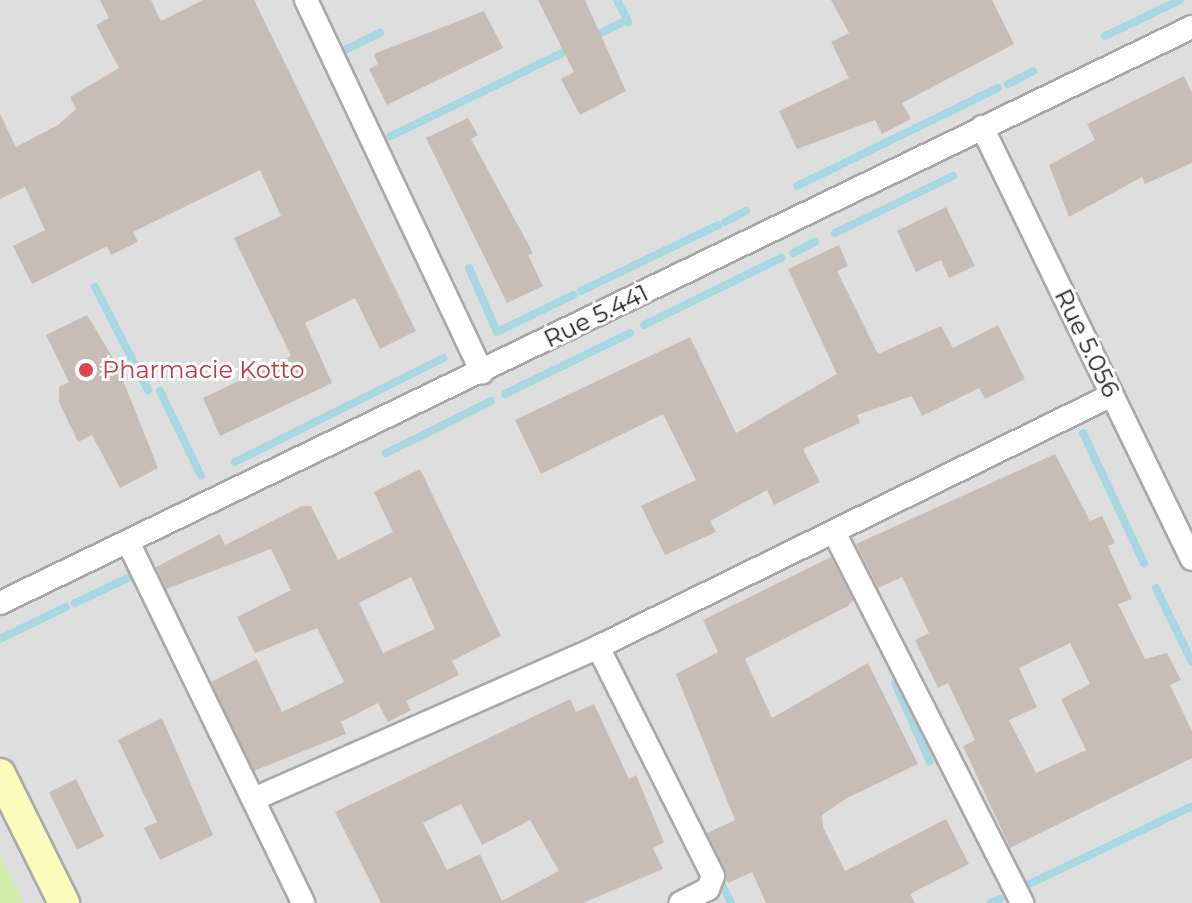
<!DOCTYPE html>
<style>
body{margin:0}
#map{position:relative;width:1192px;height:903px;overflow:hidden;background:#f2eee8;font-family:Montserrat,sans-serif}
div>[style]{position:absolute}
.residential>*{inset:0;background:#dfdede;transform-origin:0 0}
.grass>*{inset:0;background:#d0edac}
.stream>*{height:8px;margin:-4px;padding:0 4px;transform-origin:4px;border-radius:4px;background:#a7d7e1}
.building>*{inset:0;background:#c7bdb6;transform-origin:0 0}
.roads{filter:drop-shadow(2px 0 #a8a8a8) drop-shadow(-2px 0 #a8a8a8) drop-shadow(0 2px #a8a8a8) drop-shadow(0 -2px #a8a8a8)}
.street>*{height:22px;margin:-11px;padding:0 11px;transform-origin:11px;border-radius:11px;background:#fff}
.secondary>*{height:30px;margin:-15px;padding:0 15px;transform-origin:15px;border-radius:15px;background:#fcfbbb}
.dots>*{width:22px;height:22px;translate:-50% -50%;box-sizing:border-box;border:4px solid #fff;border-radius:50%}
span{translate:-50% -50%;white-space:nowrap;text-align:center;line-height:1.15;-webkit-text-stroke:6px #fff;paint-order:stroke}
.street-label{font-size:24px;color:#212121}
.health-label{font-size:24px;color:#be3a42}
.left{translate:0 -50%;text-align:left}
</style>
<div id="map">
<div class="residential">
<div style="left:0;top:0;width:1192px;height:903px"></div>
</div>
<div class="grass">
<div style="clip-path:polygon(0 855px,24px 903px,0 903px)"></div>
</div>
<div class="stream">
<div style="left:617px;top:0;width:25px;rotate:63deg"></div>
<div style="left:1105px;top:36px;width:83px;rotate:-25.6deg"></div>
<div style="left:591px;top:38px;width:34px;rotate:-27deg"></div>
<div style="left:337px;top:54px;width:48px;rotate:-26deg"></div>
<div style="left:1008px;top:84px;width:28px;rotate:-27deg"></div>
<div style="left:389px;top:137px;width:203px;rotate:-25.9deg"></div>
<div style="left:844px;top:163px;width:171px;rotate:-26deg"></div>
<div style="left:797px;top:186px;width:46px;rotate:-26deg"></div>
<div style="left:725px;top:222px;width:24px;rotate:-28deg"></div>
<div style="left:835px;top:233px;width:131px;rotate:-25.8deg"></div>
<div style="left:793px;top:253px;width:25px;rotate:-27deg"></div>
<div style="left:469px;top:268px;width:70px;rotate:66.4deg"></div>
<div style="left:497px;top:332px;width:85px;rotate:-26deg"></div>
<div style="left:95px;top:287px;width:116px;rotate:62.8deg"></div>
<div style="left:581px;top:291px;width:152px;rotate:-25.7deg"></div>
<div style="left:644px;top:325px;width:153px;rotate:-26.1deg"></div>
<div style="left:160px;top:391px;width:94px;rotate:64.2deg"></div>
<div style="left:505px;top:394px;width:139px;rotate:-26deg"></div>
<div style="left:1083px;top:433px;width:144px;rotate:64.9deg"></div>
<div style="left:415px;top:439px;width:85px;rotate:-26.6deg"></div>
<div style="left:386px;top:453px;width:28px;rotate:-26deg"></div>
<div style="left:235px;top:462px;width:233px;rotate:-26.5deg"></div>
<div style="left:1156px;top:588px;width:82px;rotate:64.1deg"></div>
<div style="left:75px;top:603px;width:61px;rotate:-25.3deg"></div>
<div style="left:0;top:639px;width:73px;rotate:-25.9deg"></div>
<div style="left:895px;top:683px;width:86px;rotate:66.1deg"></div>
<div style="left:718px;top:877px;width:29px;rotate:63deg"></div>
<div style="left:1019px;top:889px;width:192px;rotate:-25.6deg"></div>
<div style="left:991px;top:903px;width:10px;rotate:-24deg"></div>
</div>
<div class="building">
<div style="clip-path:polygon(100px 0,151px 0,161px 21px,203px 0,254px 0,416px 331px,380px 349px,355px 298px,305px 323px,332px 383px,220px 436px,203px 398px,291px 356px,234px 238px,281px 216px,260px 170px,133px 232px,138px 242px,111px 255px,107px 246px,32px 284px,13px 246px,45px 230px,25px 187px,0 199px,0 114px,16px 147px,58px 125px,76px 109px,70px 97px,119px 68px,96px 25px,109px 18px)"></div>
<div style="clip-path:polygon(538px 0,585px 0,626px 91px,580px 115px,561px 79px,574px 72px)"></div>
<div style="clip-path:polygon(831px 0,992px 0,1014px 44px,902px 103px,911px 119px,882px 134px,875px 120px,797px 149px,779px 111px,849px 78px,831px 42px,849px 33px)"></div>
<div style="clip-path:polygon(484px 11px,503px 48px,387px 105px,369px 69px,378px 64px,374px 54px)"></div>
<div style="clip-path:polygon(1184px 76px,1192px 93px,1192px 163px,1145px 184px,1142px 177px,1069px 217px,1049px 165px,1095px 140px,1087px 124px)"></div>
<div style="clip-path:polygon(468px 118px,478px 135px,471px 139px,533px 253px,528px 255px,543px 286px,507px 303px,426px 138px)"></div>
<div style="clip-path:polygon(946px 207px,975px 266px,949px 278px,941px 260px,916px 272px,897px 231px)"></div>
<div style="clip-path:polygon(839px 245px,848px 266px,837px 271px,878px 354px,941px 326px,953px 348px,998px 325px,1025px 379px,985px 399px,979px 388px,922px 416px,912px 396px,857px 415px,860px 423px,803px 449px,820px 482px,774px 505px,767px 490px,710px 521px,716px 532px,665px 555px,641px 506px,696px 480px,663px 414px,541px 474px,515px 420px,690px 337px,736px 433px,837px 374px,788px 269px)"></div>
<div style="clip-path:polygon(87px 315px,116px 363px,158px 468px,120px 488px,92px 435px,78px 442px,59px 402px,59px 387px,69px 382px,46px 335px)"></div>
<div style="clip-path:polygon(evenodd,1055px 454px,1090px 521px,1102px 516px,1115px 543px,1108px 546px,1132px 599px,1118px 604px,1145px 659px,1167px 653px,1181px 680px,1170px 685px,1192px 731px,1192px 758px,1010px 848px,963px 746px,975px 740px,948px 683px,938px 688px,915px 640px,929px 633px,902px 577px,878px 588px,856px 544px,1055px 454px,1070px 643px,1090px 684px,1061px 699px,1086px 750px,1036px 773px,1009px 720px,1037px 707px,1019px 668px,1070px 643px)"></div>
<div style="clip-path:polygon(evenodd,420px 469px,501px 636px,452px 661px,459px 675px,406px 701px,411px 710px,388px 722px,378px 703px,341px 722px,346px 734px,254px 771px,211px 682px,257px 659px,282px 712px,344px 682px,317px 628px,255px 653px,237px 617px,291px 590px,271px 549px,166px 589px,156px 567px,220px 534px,225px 545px,302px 506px,311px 506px,338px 560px,393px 532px,374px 492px,420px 469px,411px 577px,435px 629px,383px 653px,359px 603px,411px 577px)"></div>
<div style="clip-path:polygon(831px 557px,853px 600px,848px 606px,745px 659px,772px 718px,868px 663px,918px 764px,847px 798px,822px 815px,823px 827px,845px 871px,946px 819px,969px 864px,910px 894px,915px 903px,766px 903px,752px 872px,728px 883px,707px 833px,735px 820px,676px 674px,718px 652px,703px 620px)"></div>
<div style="clip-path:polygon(evenodd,570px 699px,576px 712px,594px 704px,629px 779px,636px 775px,664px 842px,653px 848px,663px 869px,583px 903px,381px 903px,335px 812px,570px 699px,461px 804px,482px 845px,530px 820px,559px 871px,502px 901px,480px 854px,447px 870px,423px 823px,461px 804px)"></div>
<div style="clip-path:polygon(162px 718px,213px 835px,160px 860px,144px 828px,157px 822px,118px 740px)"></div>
<div style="left:76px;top:779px;width:64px;height:30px;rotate:64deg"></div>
</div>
<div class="roads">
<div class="street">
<div style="left:306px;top:0;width:412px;rotate:64.7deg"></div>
<div style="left:982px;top:127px;width:480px;rotate:64.1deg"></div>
<div style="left:834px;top:532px;width:416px;rotate:63.1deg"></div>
<div style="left:129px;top:544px;width:399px;rotate:64.1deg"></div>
<div style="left:0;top:603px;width:1324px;rotate:-25.79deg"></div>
<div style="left:598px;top:647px;width:256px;rotate:63.3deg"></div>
<div style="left:713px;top:876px;width:14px;rotate:111deg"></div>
<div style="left:708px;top:889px;width:31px;rotate:153deg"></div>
<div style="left:254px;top:799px;width:376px;rotate:-23.8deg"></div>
<div style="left:598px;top:647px;width:572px;rotate:-26.12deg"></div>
</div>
<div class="secondary">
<div style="left:0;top:774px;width:144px;rotate:63.6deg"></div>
</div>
</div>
<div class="dots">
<div style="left:86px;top:370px;background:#e0444e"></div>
</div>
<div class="street-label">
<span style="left:596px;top:316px;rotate:-26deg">Rue 5.441</span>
<span style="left:1087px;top:343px;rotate:64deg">Rue 5.056</span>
</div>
<div class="health-label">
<span class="left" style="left:102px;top:370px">Pharmacie Kotto</span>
</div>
</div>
